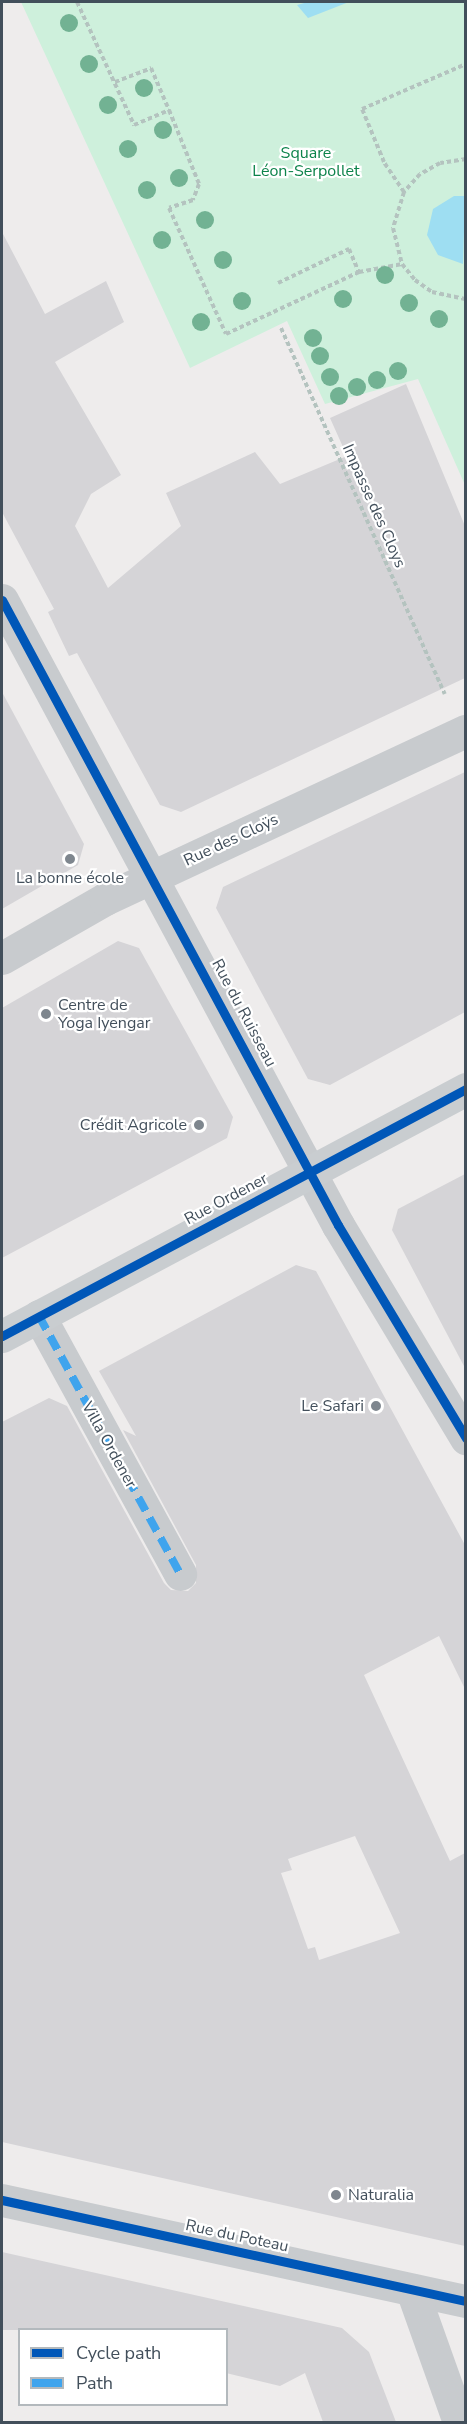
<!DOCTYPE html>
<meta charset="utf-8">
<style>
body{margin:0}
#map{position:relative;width:467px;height:2424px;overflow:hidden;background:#eeecec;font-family:"Nunito Sans",sans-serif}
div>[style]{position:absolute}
.green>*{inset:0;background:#cef0dc}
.water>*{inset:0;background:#9edef2}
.building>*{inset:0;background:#d5d4d7}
.path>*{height:4px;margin-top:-2px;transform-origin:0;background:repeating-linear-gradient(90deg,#b4c3bf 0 4.5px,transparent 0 7.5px)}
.street>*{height:33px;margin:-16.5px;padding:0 16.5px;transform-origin:16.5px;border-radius:16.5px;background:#c8cbce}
.secondary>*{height:33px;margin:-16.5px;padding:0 16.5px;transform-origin:16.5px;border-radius:16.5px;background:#c9cdd0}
.quiet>*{height:8px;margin-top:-4px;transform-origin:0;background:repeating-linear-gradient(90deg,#3fa4ed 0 15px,transparent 0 23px)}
.cycleway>*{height:9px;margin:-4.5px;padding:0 4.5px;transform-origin:4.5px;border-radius:4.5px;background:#0057b8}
.trees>*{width:18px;height:18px;margin:-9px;border-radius:50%;background:#72b293}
.dots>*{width:16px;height:16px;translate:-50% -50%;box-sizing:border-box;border:3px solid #fff;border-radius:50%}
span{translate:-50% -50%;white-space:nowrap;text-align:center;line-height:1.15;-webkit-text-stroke:4.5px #fff;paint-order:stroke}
.park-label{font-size:16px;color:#0d834b}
.street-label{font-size:16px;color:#424f5b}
.poi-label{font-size:16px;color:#424f5b}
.left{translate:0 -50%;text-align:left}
.right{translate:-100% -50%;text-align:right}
.frame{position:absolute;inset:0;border:3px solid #424f5b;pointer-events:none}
.legend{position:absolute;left:18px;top:2328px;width:210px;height:78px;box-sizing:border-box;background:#fff;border:2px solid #b3b9bd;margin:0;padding:8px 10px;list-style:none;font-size:18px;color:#424f5b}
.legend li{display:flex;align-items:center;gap:12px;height:30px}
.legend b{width:30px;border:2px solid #b3b9bd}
</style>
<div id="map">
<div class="green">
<div style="clip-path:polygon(21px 2px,465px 2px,465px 485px,418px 379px,325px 404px,287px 321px,190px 368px)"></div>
</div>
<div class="water">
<div style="clip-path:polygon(308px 2px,349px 2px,308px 18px,297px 5px)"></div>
<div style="clip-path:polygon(454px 196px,465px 196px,463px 264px,438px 255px,427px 235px,433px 209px)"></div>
</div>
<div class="building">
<div style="clip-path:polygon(2px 232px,45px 314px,106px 281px,124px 322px,55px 362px,121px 475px,91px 494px,75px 526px,108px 588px,181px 526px,166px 493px,255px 452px,280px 484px,347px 456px,330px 418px,406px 384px,465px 526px,465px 678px,181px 812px,160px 805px,77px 653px,69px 656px,48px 612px,54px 609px,2px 512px)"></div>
<div style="clip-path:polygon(2px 692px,84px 844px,78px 865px,2px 909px)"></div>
<div style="clip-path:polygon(465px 772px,465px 1012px,330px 1085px,308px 1079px,216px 908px,223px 887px)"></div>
<div style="clip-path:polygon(118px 941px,139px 948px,186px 1032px,233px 1117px,227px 1138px,2px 1258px,2px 1008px)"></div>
<div style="clip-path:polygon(465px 1174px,465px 1368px,392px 1230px,398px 1209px)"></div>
<div style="clip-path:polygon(evenodd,296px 1265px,316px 1271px,465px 1545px,465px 1689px,439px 1636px,364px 1675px,450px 1861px,465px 1853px,465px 2246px,2px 2142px,2px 1422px,49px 1398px,67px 1406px,164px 1583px,171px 1590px,188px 1591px,196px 1583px,196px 1565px,123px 1430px,136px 1436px,99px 1371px,296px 1265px,355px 1836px,400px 1933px,319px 1960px,315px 1947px,308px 1949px,281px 1873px,292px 1870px,288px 1859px,355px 1836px)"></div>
<div style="clip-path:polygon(2px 2252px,342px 2328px,369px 2352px,396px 2422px,323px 2422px,305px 2373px,280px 2386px,226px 2373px,226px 2330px,2px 2330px)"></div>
</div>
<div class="path">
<div style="left:77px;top:2px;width:136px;rotate:65.1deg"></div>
<div style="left:134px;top:125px;width:38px;rotate:-23deg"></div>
<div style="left:169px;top:110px;width:80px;rotate:67.9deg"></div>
<div style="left:199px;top:184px;width:17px;rotate:111deg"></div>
<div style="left:193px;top:200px;width:25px;rotate:162deg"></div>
<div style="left:169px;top:208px;width:138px;rotate:65.7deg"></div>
<div style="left:226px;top:334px;width:147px;rotate:-25deg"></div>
<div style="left:115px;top:82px;width:39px;rotate:-21deg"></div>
<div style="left:151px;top:68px;width:46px;rotate:66.8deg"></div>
<div style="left:466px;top:159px;width:26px;rotate:171deg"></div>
<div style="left:440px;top:163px;width:23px;rotate:151deg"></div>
<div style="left:420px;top:174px;width:24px;rotate:132deg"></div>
<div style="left:404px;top:192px;width:38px;rotate:107deg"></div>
<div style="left:393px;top:228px;width:37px;rotate:76deg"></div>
<div style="left:402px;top:264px;width:21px;rotate:51deg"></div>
<div style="left:415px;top:280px;width:21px;rotate:35deg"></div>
<div style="left:432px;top:292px;width:35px;rotate:12deg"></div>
<div style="left:404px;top:192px;width:36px;rotate:-124deg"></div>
<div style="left:384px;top:162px;width:57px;rotate:-112.5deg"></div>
<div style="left:362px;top:109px;width:113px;rotate:-23.4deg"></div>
<div style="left:278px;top:283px;width:79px;rotate:-25.6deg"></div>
<div style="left:349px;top:249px;width:25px;rotate:67deg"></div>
<div style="left:359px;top:272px;width:44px;rotate:-10.5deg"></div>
<div style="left:281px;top:328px;width:401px;rotate:65.9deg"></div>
</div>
<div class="street">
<div style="left:2px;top:600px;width:710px;rotate:61.74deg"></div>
<div style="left:338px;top:1225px;width:249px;rotate:59deg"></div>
<div style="left:2px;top:958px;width:119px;rotate:-29.8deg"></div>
<div style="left:105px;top:899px;width:398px;rotate:-25deg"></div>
<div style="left:39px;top:1316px;width:294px;rotate:61.3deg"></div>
<div style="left:2px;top:2200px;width:475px;rotate:12.3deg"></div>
<div style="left:412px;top:2290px;width:140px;rotate:70.4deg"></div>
</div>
<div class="secondary">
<div style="left:2px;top:1336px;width:526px;rotate:-28.03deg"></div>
</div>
<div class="quiet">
<div style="left:39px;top:1316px;width:294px;rotate:61.3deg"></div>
</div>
<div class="cycleway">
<div style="left:2px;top:600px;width:710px;rotate:61.74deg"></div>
<div style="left:338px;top:1225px;width:249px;rotate:59deg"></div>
<div style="left:2px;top:1336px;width:526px;rotate:-28.03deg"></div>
<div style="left:2px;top:2200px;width:475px;rotate:12.3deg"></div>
</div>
<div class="trees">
<div style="left:69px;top:23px"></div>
<div style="left:89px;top:64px"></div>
<div style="left:144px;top:88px"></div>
<div style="left:108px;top:105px"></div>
<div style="left:163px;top:130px"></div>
<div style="left:128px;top:149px"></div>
<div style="left:179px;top:178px"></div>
<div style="left:147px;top:190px"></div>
<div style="left:205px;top:220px"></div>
<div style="left:162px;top:240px"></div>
<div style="left:223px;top:260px"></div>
<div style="left:385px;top:275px"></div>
<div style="left:343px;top:299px"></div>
<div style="left:242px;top:301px"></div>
<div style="left:409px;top:303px"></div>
<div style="left:439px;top:319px"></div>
<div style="left:201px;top:322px"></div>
<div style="left:313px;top:338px"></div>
<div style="left:320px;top:356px"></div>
<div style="left:398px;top:371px"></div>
<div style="left:330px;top:377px"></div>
<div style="left:377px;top:380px"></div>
<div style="left:357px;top:387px"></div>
<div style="left:339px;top:396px"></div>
</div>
<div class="dots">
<div style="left:70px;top:859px;background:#7e868e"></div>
<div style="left:46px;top:1014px;background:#7e868e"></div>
<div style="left:199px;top:1125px;background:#7e868e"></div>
<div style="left:376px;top:1406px;background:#7e868e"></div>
<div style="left:336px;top:2195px;background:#7e868e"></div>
</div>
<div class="park-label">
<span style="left:306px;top:162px">Square<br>Léon-Serpollet</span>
</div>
<div class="street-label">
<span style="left:374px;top:506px;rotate:66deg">Impasse des Cloys</span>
<span style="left:231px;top:840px;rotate:-25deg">Rue des Cloÿs</span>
<span style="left:244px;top:1013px;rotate:62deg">Rue du Ruisseau</span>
<span style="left:226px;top:1199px;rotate:-28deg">Rue Ordener</span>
<span style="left:109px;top:1445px;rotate:61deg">Villa Ordener</span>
<span style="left:237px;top:2236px;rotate:12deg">Rue du Poteau</span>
</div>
<div class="poi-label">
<span style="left:70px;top:878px">La bonne école</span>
<span class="left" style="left:58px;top:1014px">Centre de<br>Yoga Iyengar</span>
<span class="right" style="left:187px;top:1125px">Crédit Agricole</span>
<span class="right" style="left:364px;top:1406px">Le Safari</span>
<span class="left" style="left:348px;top:2195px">Naturalia</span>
</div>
<div class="frame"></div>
<ul class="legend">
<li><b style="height:8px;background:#0057b8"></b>Cycle path</li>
<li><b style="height:8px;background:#3fa4ed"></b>Path</li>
</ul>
</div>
